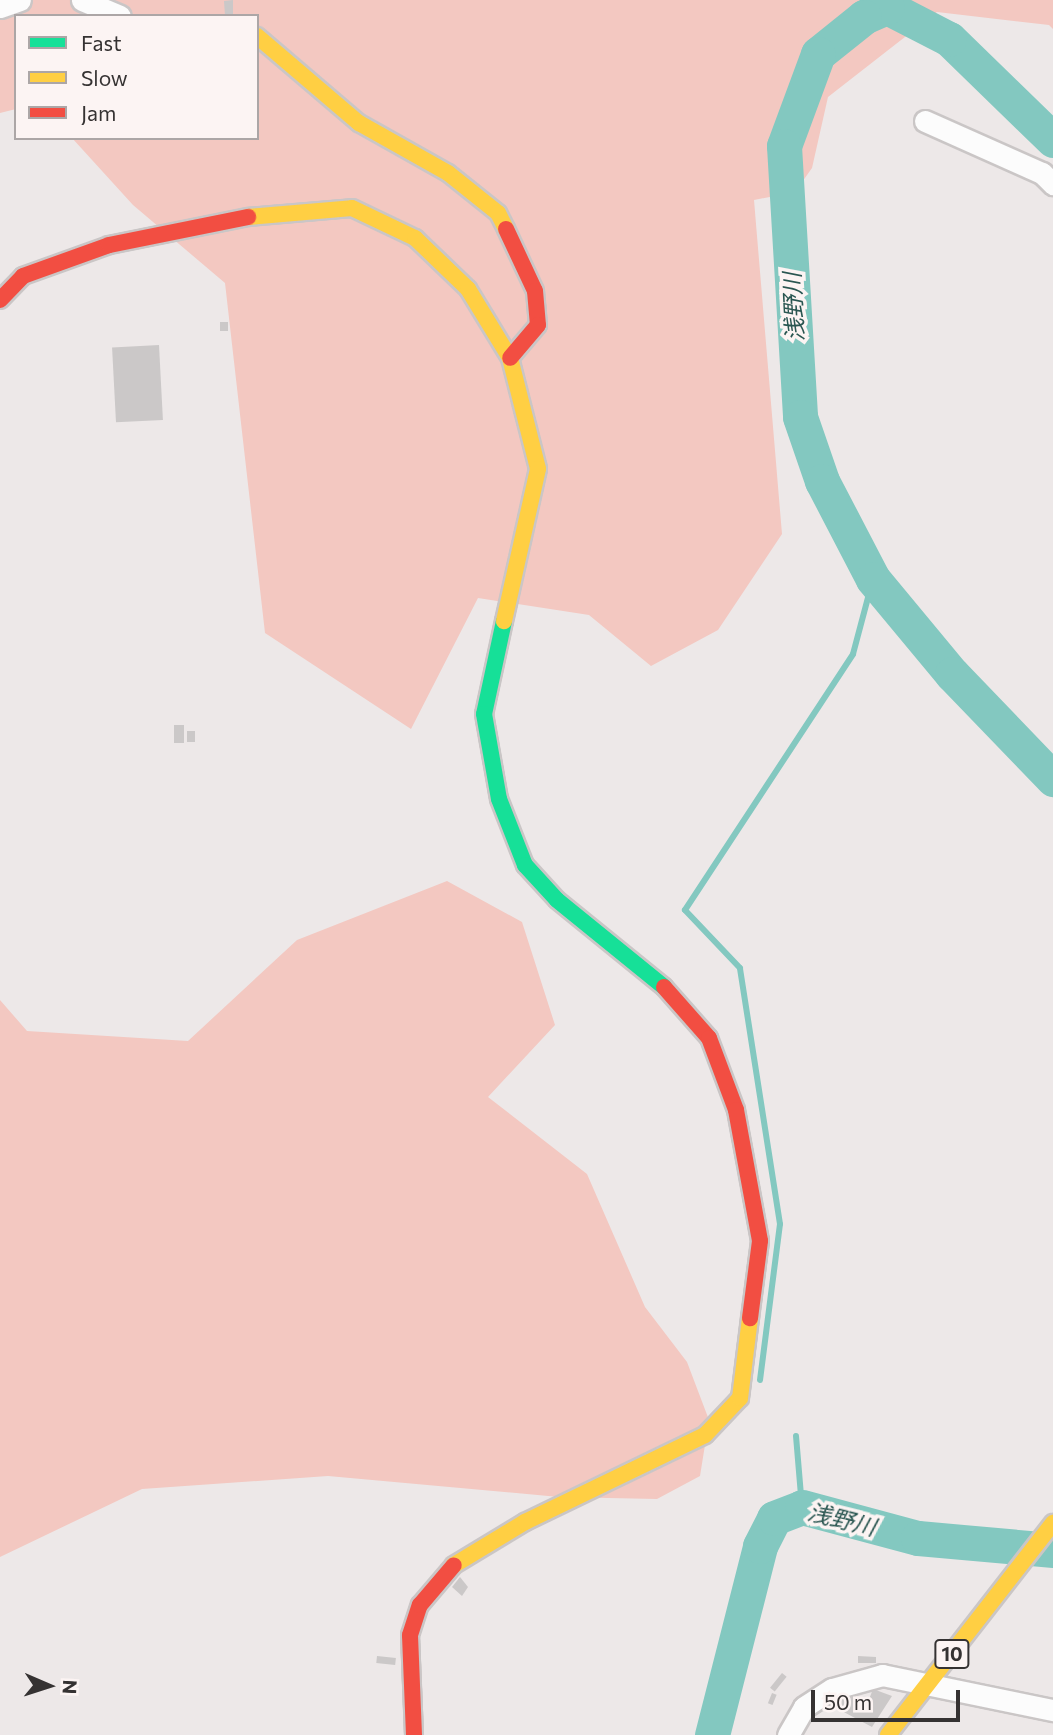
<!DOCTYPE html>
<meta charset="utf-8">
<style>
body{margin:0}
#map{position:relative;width:1053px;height:1735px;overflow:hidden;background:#ede8e8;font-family:Commissioner,"Noto Sans JP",sans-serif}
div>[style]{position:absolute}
.green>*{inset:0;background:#f3c8c1}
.stream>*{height:6px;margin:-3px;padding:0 3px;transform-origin:3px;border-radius:3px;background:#83c8c0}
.river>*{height:35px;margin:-17.5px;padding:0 17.5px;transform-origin:17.5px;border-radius:17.5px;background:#83c8c0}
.building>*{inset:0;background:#cbc8c8;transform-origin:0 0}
.roads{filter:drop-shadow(2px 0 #cac6c6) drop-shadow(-2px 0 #cac6c6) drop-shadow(0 2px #cac6c6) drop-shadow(0 -2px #cac6c6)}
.street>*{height:21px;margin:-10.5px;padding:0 10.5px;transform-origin:10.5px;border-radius:10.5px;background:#fcfcfc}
.fast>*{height:16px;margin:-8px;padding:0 8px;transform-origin:8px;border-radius:8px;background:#16e098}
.slow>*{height:16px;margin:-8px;padding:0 8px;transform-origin:8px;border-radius:8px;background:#ffcf43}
.jam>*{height:16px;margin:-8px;padding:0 8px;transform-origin:8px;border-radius:8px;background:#f24e42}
span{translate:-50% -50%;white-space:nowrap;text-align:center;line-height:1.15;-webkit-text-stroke:7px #fcf4f3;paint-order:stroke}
.shield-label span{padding:2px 5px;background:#fcf4f3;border:2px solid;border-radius:5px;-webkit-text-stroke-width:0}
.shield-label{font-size:19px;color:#353232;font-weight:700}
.water-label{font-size:23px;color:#2a5651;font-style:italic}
.legend{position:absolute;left:14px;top:14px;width:245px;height:126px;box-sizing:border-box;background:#fcf4f3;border:2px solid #aca6a6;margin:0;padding:9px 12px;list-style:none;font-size:21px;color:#353232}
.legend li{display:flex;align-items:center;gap:14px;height:35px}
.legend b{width:35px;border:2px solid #aca6a6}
.north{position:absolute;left:14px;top:1651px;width:70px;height:70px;-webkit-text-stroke:5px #fcf4f3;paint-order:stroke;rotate:93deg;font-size:19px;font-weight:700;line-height:28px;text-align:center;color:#353232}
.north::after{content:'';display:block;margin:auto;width:24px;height:32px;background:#353232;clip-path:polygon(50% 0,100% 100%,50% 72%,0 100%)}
.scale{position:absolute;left:811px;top:1690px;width:149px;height:32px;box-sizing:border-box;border:4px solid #353232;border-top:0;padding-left:9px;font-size:21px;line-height:24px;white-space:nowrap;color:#353232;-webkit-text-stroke:5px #fcf4f3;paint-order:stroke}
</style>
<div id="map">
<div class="green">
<div style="clip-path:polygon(0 0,1053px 0,1053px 29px,1049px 25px,937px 12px,828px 97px,812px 168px,795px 192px,754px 200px,782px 534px,718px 630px,651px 666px,589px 615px,478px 598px,411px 729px,265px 633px,225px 283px,133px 205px,72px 138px,257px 138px,257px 16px,16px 16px,16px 109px,0 113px)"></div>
<div style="clip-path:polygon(447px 881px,522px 922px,555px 1025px,488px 1097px,587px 1174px,645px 1307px,687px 1362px,709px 1420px,700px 1476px,657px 1499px,559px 1497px,328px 1476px,142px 1489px,0 1557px,0 1000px,27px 1031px,188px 1041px,297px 940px)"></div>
</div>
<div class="stream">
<div style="left:760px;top:1380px;width:157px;rotate:-82.7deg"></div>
<div style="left:780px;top:1224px;width:259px;rotate:-98.9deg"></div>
<div style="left:740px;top:968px;width:80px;rotate:-133.5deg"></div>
<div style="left:685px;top:910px;width:306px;rotate:-56.7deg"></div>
<div style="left:853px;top:654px;width:78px;rotate:-75.1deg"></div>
<div style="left:796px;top:1436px;width:71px;rotate:85.2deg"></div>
</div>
<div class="river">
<div style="left:1053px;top:140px;width:145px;rotate:-135.8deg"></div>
<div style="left:949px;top:39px;width:70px;rotate:-152.7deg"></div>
<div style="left:887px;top:7px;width:25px;rotate:157deg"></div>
<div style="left:864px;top:17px;width:59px;rotate:141.2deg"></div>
<div style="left:818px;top:54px;width:98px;rotate:110.3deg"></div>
<div style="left:784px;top:146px;width:271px;rotate:86.6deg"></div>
<div style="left:800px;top:417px;width:68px;rotate:71deg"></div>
<div style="left:822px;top:481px;width:110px;rotate:62.5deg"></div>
<div style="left:873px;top:579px;width:124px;rotate:50.3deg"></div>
<div style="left:952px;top:674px;width:146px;rotate:46.1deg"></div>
<div style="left:712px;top:1735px;width:195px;rotate:-75.7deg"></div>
<div style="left:760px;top:1546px;width:31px;rotate:-63deg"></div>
<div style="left:774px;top:1518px;width:30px;rotate:-21deg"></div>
<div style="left:802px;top:1507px;width:120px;rotate:15deg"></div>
<div style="left:918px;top:1538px;width:136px;rotate:5.1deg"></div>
</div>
<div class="building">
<div style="clip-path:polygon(233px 0,233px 16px,225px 16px,224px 1px)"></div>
<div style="left:220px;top:322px;width:8px;height:9px"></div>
<div style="left:159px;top:345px;width:75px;height:47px;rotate:87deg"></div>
<div style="left:174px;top:725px;width:10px;height:18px"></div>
<div style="left:195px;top:731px;width:11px;height:8px;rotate:90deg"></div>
<div style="clip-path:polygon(460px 1577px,468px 1587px,462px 1596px,452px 1587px)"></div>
<div style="left:377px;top:1656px;width:19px;height:7px;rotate:6deg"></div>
<div style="clip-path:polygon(858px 1656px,876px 1657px,876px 1663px,858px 1663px)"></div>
<div style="left:782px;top:1673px;width:6px;height:19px;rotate:39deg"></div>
<div style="clip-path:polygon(873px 1689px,892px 1696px,872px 1727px,838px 1709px,845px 1692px,868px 1702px)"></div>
<div style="left:772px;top:1693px;width:5px;height:11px;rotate:22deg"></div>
</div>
<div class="roads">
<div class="street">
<div style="left:82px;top:0;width:41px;rotate:22.8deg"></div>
<div style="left:0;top:7px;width:21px;rotate:-19deg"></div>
<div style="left:925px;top:121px;width:128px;rotate:24deg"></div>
<div style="left:1042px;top:173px;width:16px;rotate:45deg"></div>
<div style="left:788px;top:1735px;width:32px;rotate:-60deg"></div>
<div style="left:804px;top:1707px;width:33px;rotate:-33deg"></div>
<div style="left:832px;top:1689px;width:52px;rotate:-15.6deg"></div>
<div style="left:882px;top:1675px;width:175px;rotate:11.6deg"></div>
</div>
<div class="fast">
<div style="left:504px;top:621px;width:95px;rotate:102.1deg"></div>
<div style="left:484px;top:714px;width:86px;rotate:80deg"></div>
<div style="left:499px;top:799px;width:71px;rotate:68.5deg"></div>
<div style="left:525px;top:865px;width:47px;rotate:47.6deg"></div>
<div style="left:557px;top:900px;width:138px;rotate:39.1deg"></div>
</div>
<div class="slow">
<div style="left:257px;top:36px;width:134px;rotate:40.5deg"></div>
<div style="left:359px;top:123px;width:102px;rotate:29.3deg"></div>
<div style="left:448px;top:173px;width:64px;rotate:38.7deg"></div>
<div style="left:498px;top:213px;width:18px;rotate:63deg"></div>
<div style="left:248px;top:217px;width:104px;rotate:-4.9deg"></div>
<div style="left:352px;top:208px;width:70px;rotate:25.5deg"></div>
<div style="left:415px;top:238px;width:74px;rotate:43.9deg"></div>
<div style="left:468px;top:289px;width:81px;rotate:58.7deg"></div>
<div style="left:510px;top:358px;width:114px;rotate:75.8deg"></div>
<div style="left:538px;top:469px;width:156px;rotate:102.6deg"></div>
<div style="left:454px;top:1565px;width:83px;rotate:-31.2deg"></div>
<div style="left:525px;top:1522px;width:200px;rotate:-25.8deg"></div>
<div style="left:705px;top:1435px;width:51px;rotate:-46.6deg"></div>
<div style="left:740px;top:1398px;width:81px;rotate:-82.9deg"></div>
<div style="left:888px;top:1735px;width:269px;rotate:-52.1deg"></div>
</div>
<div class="jam">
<div style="left:506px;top:229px;width:68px;rotate:64.9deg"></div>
<div style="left:535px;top:291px;width:34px;rotate:85deg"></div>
<div style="left:538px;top:325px;width:43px;rotate:130.3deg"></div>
<div style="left:0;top:300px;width:33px;rotate:-46deg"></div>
<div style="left:23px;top:276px;width:91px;rotate:-19.8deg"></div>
<div style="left:109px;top:245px;width:142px;rotate:-11.4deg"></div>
<div style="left:664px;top:987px;width:68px;rotate:48.6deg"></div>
<div style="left:709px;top:1038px;width:77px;rotate:69.4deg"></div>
<div style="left:736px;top:1110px;width:133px;rotate:79.6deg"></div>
<div style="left:760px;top:1241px;width:78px;rotate:97.4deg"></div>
<div style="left:414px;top:1735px;width:100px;rotate:-92.3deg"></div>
<div style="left:410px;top:1635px;width:32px;rotate:-72deg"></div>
<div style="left:420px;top:1605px;width:52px;rotate:-49.6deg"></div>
</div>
</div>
<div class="shield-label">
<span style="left:952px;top:1654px">10</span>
</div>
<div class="water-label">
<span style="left:793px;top:307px;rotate:-93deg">浅野川</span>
<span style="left:842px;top:1519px;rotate:14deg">浅野川</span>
</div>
<ul class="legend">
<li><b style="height:9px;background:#16e098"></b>Fast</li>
<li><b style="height:9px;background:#ffcf43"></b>Slow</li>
<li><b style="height:9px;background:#f24e42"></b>Jam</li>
</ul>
<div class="north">N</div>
<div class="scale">50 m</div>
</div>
